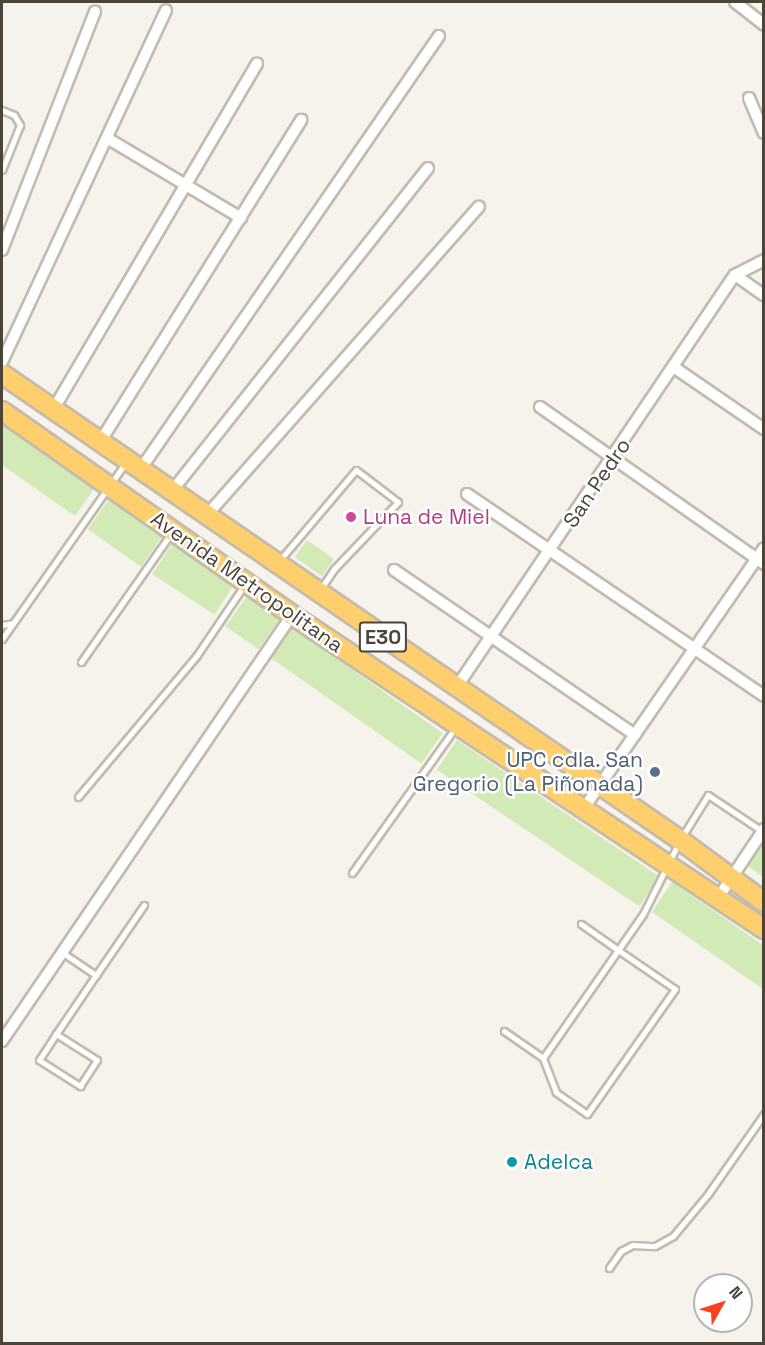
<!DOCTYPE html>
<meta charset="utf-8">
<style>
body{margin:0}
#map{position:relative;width:765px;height:1345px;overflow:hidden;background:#f6f3ec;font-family:"Space Grotesk",sans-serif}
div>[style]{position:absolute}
.green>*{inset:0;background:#d2eab5;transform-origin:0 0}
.roads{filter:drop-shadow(2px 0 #c2bbae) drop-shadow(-2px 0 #c2bbae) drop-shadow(0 2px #c2bbae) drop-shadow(0 -2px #c2bbae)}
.lane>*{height:5px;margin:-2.5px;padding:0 2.5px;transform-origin:2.5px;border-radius:2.5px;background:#fff}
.street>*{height:10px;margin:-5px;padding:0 5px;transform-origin:5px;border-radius:5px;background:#fff}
.highway>*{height:18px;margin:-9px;padding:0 9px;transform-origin:9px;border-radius:9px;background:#ffcf6e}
.dots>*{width:16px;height:16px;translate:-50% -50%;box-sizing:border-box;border:3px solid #fff;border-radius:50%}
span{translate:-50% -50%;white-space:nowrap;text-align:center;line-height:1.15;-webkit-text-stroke:5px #fff;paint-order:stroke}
.shield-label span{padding:2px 4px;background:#fff;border:2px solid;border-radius:4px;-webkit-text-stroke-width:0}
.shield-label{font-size:20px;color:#4b4439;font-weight:700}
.street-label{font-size:21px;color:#4b4439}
.hotel-label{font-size:21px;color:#b23c85}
.left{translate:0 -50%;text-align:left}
.service-label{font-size:21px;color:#4e5e75}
.right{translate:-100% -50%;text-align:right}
.culture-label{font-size:21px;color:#0d838f}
.frame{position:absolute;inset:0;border:3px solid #4b4439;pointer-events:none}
.north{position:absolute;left:693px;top:1273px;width:60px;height:60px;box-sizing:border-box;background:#fff;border:2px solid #b7b4b0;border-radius:50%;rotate:51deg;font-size:16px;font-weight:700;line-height:24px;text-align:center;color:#4b4439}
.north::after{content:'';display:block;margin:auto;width:21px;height:27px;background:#fc3f1d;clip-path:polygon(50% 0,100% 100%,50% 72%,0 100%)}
</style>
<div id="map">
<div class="green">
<div style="clip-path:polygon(2px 420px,96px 486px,75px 516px,2px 465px)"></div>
<div style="left:109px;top:499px;width:65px;height:37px;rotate:35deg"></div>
<div style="left:307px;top:540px;width:33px;height:21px;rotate:35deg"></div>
<div style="left:172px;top:544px;width:74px;height:36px;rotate:33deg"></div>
<div style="left:247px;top:596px;width:40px;height:37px;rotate:35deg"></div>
<div style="left:291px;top:627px;width:185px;height:37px;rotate:35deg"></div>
<div style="left:457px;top:740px;width:244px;height:36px;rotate:34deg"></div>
<div style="clip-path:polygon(763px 845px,763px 877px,748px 866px)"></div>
<div style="clip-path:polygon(672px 882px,763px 945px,763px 989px,652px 912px)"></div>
</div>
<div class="roads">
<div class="lane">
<div style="left:2px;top:110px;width:13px;rotate:23deg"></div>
<div style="left:14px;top:115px;width:12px;rotate:59deg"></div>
<div style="left:20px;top:125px;width:48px;rotate:111.8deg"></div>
<div style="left:279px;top:561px;width:119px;rotate:-49.8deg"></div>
<div style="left:356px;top:470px;width:53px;rotate:37.3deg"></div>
<div style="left:398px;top:502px;width:93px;rotate:133.7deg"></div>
<div style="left:334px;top:569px;width:23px;rotate:124deg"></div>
<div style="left:2px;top:625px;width:11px;rotate:-10deg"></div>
<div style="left:2px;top:639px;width:216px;rotate:-55deg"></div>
<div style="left:81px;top:662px;width:155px;rotate:-55deg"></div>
<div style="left:78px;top:797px;width:185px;rotate:-50deg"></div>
<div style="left:197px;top:655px;width:86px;rotate:-55.9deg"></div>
<div style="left:352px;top:873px;width:178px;rotate:-54.6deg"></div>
<div style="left:581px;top:924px;width:45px;rotate:35.1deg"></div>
<div style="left:618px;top:950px;width:69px;rotate:34.4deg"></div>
<div style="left:675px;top:989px;width:153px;rotate:125.1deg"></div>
<div style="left:587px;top:1114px;width:38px;rotate:-145deg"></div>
<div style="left:556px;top:1092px;width:36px;rotate:-111deg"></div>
<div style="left:543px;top:1058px;width:175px;rotate:-55.2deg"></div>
<div style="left:643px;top:914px;width:83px;rotate:-63.4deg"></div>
<div style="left:680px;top:840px;width:53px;rotate:-58.1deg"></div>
<div style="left:708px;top:795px;width:65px;rotate:33.7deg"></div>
<div style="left:63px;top:953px;width:40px;rotate:34deg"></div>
<div style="left:96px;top:975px;width:85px;rotate:-55.6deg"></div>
<div style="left:504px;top:1031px;width:47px;rotate:34.7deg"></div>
<div style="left:56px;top:1034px;width:31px;rotate:123deg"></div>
<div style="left:39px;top:1060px;width:49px;rotate:32.4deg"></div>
<div style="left:80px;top:1086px;width:31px;rotate:-57deg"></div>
<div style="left:97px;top:1060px;width:49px;rotate:-147.6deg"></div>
<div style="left:56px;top:1034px;width:71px;rotate:-55.9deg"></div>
<div style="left:609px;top:1268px;width:21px;rotate:-55deg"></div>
<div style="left:621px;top:1251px;width:13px;rotate:-27deg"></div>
<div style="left:633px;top:1245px;width:22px;rotate:3deg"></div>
<div style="left:655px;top:1246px;width:21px;rotate:-29deg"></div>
<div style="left:673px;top:1236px;width:55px;rotate:-50.2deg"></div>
<div style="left:708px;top:1194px;width:98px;rotate:-55deg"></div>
</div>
<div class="street">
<div style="left:735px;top:2px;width:37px;rotate:38deg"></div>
<div style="left:749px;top:98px;width:38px;rotate:67deg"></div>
<div style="left:107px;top:138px;width:156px;rotate:30.8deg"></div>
<div style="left:2px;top:250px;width:256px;rotate:-68.7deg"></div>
<div style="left:735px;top:275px;width:35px;rotate:35deg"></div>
<div style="left:2px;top:362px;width:388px;rotate:-65deg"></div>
<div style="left:675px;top:368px;width:108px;rotate:34.4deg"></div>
<div style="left:540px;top:407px;width:274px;rotate:35deg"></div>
<div style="left:53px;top:410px;width:402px;rotate:-59.5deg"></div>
<div style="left:100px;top:442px;width:380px;rotate:-58deg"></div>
<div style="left:140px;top:470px;width:527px;rotate:-55.44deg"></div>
<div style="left:172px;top:491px;width:412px;rotate:-51.6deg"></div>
<div style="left:467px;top:494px;width:359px;rotate:34.2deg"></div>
<div style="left:207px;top:515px;width:411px;rotate:-48.6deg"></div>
<div style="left:394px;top:570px;width:292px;rotate:34.4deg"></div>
<div style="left:456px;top:688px;width:498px;rotate:-56deg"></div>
<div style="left:735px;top:275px;width:33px;rotate:-27deg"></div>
<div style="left:584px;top:808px;width:316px;rotate:-55.3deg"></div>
<div style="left:718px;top:898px;width:83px;rotate:-56.3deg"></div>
<div style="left:2px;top:1041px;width:515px;rotate:-55.75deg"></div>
</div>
<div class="highway">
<div style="left:2px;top:374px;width:823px;rotate:34.5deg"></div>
<div style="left:680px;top:840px;width:104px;rotate:36.4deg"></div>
<div style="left:2px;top:411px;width:355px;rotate:35.1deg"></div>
<div style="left:292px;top:615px;width:567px;rotate:33.63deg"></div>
</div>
</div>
<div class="dots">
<div style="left:351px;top:517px;background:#d1479c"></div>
<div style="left:655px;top:772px;background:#5c6f8a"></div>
<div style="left:512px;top:1162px;background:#0f9aa8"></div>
</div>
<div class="shield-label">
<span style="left:383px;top:637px">E30</span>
</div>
<div class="street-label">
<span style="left:597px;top:483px;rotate:-56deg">San Pedro</span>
<span style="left:247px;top:582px;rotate:35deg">Avenida Metropolitana</span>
</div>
<div class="hotel-label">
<span class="left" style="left:363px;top:517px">Luna de Miel</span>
</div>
<div class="service-label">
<span class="right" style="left:643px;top:772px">UPC cdla. San<br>Gregorio (La Piñonada)</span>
</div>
<div class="culture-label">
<span class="left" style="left:524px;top:1162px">Adelca</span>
</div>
<div class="frame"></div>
<div class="north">N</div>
</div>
